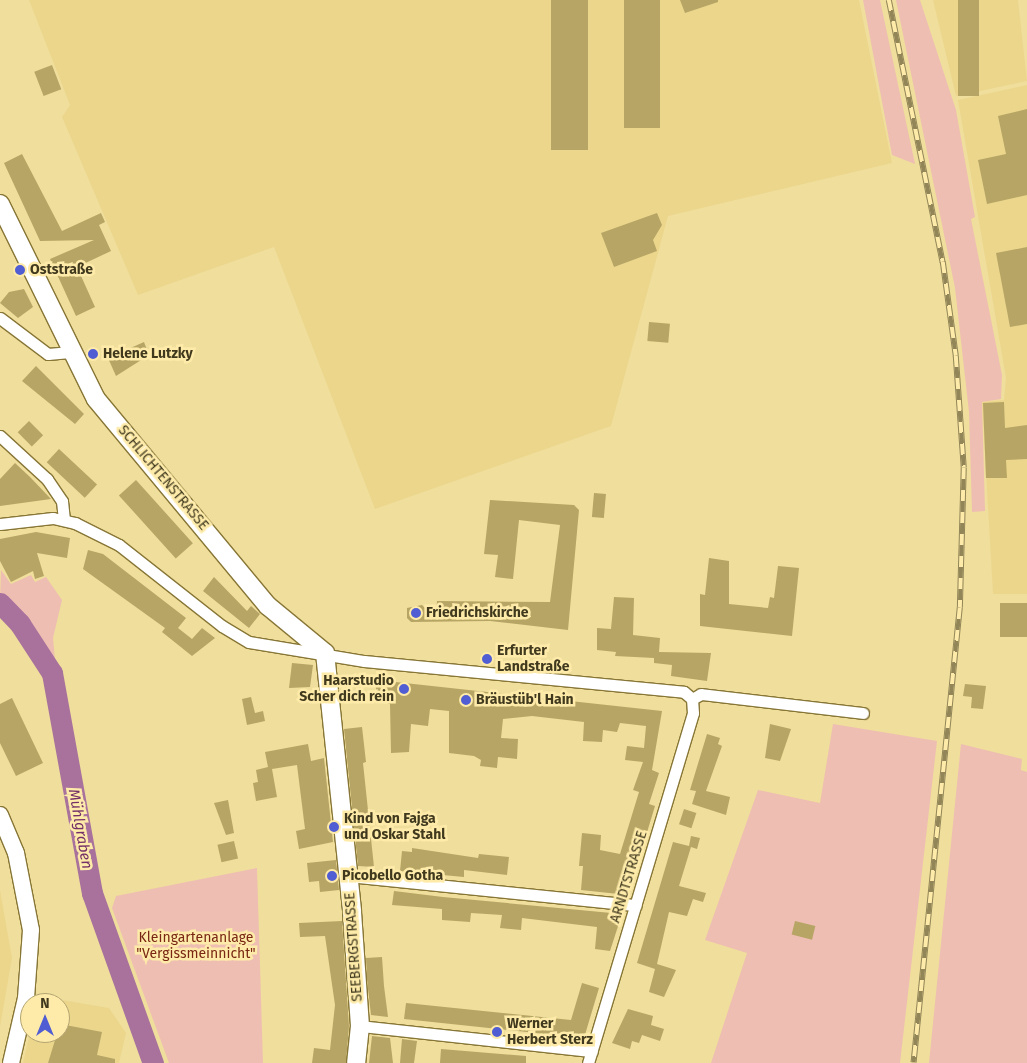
<!DOCTYPE html>
<meta charset="utf-8">
<style>
body{margin:0}
#map{position:relative;width:1027px;height:1063px;overflow:hidden;background:#f0de9c;font-family:"Fira Sans",sans-serif}
div>[style]{position:absolute}
.built>*{inset:0;background:#ebd68c}
.green>*{inset:0;background:#eebeb2}
.river>*{height:21px;margin:-10.5px;padding:0 10.5px;transform-origin:10.5px;border-radius:10.5px;background:#a8729d}
.building>*{inset:0;background:#b7a565;transform-origin:0 0}
.roads{filter:drop-shadow(1px 0 #877636) drop-shadow(-1px 0 #877636) drop-shadow(0 1px #877636) drop-shadow(0 -1px #877636)}
.street>*{height:11px;margin:-5.5px;padding:0 5.5px;transform-origin:5.5px;border-radius:5.5px;background:#fff}
.secondary>*{height:16px;margin:-8px;padding:0 8px;transform-origin:8px;border-radius:8px;background:#fff}
.primary>*{height:18px;margin:-9px;padding:0 9px;transform-origin:9px;border-radius:9px;background:#fff}
.rail>*{height:5.5px;margin-top:-2.75px;transform-origin:0;background:repeating-linear-gradient(90deg,#feeba9 0 11px,#928658 0 22px);box-sizing:border-box;border-block:1px solid #928658}
.dots>*{width:14px;height:14px;translate:-50% -50%;box-sizing:border-box;border:2px solid #feeba9;border-radius:50%}
span{translate:-50% -50%;white-space:nowrap;text-align:center;line-height:1.15;-webkit-text-stroke:5px #feeba9;paint-order:stroke}
.poi-label{font-size:14px;color:#40391e;font-weight:700}
.left{translate:0 -50%;text-align:left}
.right{translate:-100% -50%;text-align:right}
.street-label{font-size:14px;color:#40391e}
.park-label{font-size:14px;color:#792714}
.water-label{font-size:15px;color:#743169;font-style:italic}
.north{position:absolute;left:20px;top:993px;width:50px;height:50px;box-sizing:border-box;background:#feeba9;border:1px solid #b2a471;border-radius:50%;rotate:0deg;font-size:14px;font-weight:700;line-height:20px;text-align:center;color:#40391e}
.north::after{content:'';display:block;margin:auto;width:18px;height:22px;background:#505dd3;clip-path:polygon(50% 0,100% 100%,50% 72%,0 100%)}
</style>
<div id="map">
<div class="built">
<div style="clip-path:polygon(29px 0,859px 0,892px 163px,668px 216px,611px 426px,375px 509px,274px 247px,138px 295px,62px 117px,70px 105px)"></div>
<div style="clip-path:polygon(933px 0,1018px 0,1027px 81px,956px 96px)"></div>
<div style="clip-path:polygon(1027px 85px,1027px 594px,993px 594px,982px 402px,1004px 400px,1006px 378px,958px 100px)"></div>
<div style="clip-path:polygon(0 890px,12px 958px,0 1027px)"></div>
<div style="clip-path:polygon(39px 996px,109px 1008px,126px 1033px,119px 1063px,23px 1063px,30px 1033px,60px 1033px,60px 1003px,37px 1003px)"></div>
</div>
<div class="green">
<div style="clip-path:polygon(863px 0,880px 0,915px 164px,892px 155px)"></div>
<div style="clip-path:polygon(896px 0,920px 0,956px 110px,975px 217px,971px 219px,1002px 375px,1001px 399px,982px 402px,985px 511px,972px 512px,969px 412px,955px 288px)"></div>
<div style="clip-path:polygon(1px 570px,11px 584px,31px 575px,35px 582px,46px 577px,62px 600px,53px 638px,59px 703px,54px 673px,0 602px)"></div>
<div style="clip-path:polygon(833px 724px,937px 741px,900px 1063px,711px 1063px,747px 953px,705px 940px,758px 790px,820px 803px)"></div>
<div style="clip-path:polygon(961px 744px,1022px 759px,1021px 770px,1027px 772px,1027px 1063px,929px 1063px)"></div>
<div style="clip-path:polygon(257px 868px,263px 1063px,169px 1063px,112px 908px,116px 896px)"></div>
</div>
<div class="river">
<div style="left:0;top:603px;width:29px;rotate:46deg"></div>
<div style="left:20px;top:624px;width:59px;rotate:56.9deg"></div>
<div style="left:52px;top:673px;width:224px;rotate:79.7deg"></div>
<div style="left:92px;top:893px;width:181px;rotate:70.3deg"></div>
</div>
<div class="building">
<div style="left:551px;top:0;width:37px;height:150px"></div>
<div style="left:624px;top:0;width:36px;height:128px"></div>
<div style="clip-path:polygon(680px 0,718px 0,718px 2px,685px 13px)"></div>
<div style="left:958px;top:0;width:21px;height:96px"></div>
<div style="left:52px;top:65px;width:26px;height:19px;rotate:69deg"></div>
<div style="clip-path:polygon(1027px 109px,1027px 195px,987px 204px,978px 160px,1006px 154px,998px 116px)"></div>
<div style="clip-path:polygon(22px 154px,62px 231px,101px 213px,105px 222px,99px 225px,111px 251px,77px 267px,95px 307px,76px 316px,50px 259px,94px 240px,40px 241px,4px 163px)"></div>
<div style="clip-path:polygon(657px 213px,662px 225px,653px 240px,657px 251px,614px 267px,601px 233px)"></div>
<div style="clip-path:polygon(1027px 247px,1027px 324px,1010px 327px,996px 253px)"></div>
<div style="clip-path:polygon(24px 289px,33px 307px,18px 318px,0 303px,9px 292px)"></div>
<div style="left:649px;top:322px;width:21px;height:19px;rotate:5deg"></div>
<div style="clip-path:polygon(144px 342px,149px 355px,116px 376px,108px 358px)"></div>
<div style="clip-path:polygon(36px 366px,84px 414px,75px 424px,22px 381px)"></div>
<div style="clip-path:polygon(1004px 402px,1005px 428px,1027px 425px,1027px 459px,1006px 460px,1007px 478px,986px 478px,983px 403px)"></div>
<div style="left:29px;top:421px;width:20px;height:16px;rotate:45deg"></div>
<div style="left:59px;top:449px;width:52px;height:18px;rotate:43deg"></div>
<div style="clip-path:polygon(15px 463px,30px 477px,51px 499px,0 506px,0 479px)"></div>
<div style="left:136px;top:480px;width:85px;height:23px;rotate:48deg"></div>
<div style="left:594px;top:493px;width:12px;height:24px;rotate:5deg"></div>
<div style="clip-path:polygon(490px 500px,574px 505px,579px 510px,568px 630px,490px 621px,411px 622px,407px 618px,407px 608px,422px 605px,436px 619px,437px 601px,550px 602px,560px 525px,519px 520px,513px 579px,495px 577px,498px 555px,484px 554px)"></div>
<div style="clip-path:polygon(36px 532px,70px 538px,67px 558px,37px 553px,44px 576px,35px 579px,33px 571px,11px 582px,0 561px,0 539px)"></div>
<div style="clip-path:polygon(88px 550px,103px 554px,186px 618px,178px 628px,192px 639px,202px 628px,215px 638px,192px 656px,162px 632px,165px 628px,83px 569px)"></div>
<div style="clip-path:polygon(709px 558px,729px 561px,729px 604px,768px 608px,770px 597px,774px 598px,778px 566px,799px 568px,792px 636px,700px 626px,700px 594px,705px 595px)"></div>
<div style="clip-path:polygon(214px 577px,247px 611px,251px 606px,260px 614px,249px 628px,203px 591px)"></div>
<div style="clip-path:polygon(614px 597px,634px 598px,633px 635px,660px 638px,659px 652px,711px 653px,707px 681px,671px 676px,672px 665px,654px 663px,654px 658px,615px 656px,616px 652px,597px 650px,597px 628px,611px 629px)"></div>
<div style="left:1027px;top:603px;width:34px;height:27px;rotate:90deg"></div>
<div style="clip-path:polygon(292px 663px,313px 665px,310px 687px,289px 688px)"></div>
<div style="clip-path:polygon(377px 680px,662px 711px,652px 770px,659px 773px,649px 804px,655px 806px,628px 895px,581px 890px,583px 866px,579px 866px,582px 833px,601px 835px,600px 850px,620px 854px,639px 792px,633px 790px,643px 762px,625px 760px,627px 746px,644px 748px,646px 726px,620px 723px,617px 732px,603px 730px,602px 742px,583px 741px,584px 722px,532px 716px,503px 719px,501px 738px,518px 739px,517px 759px,498px 757px,497px 768px,480px 766px,481px 760px,474px 756px,449px 753px,449px 711px,430px 709px,428px 726px,411px 724px,409px 752px,391px 753px,390px 704px,375px 699px)"></div>
<div style="clip-path:polygon(965px 684px,986px 686px,983px 709px,971px 708px,972px 697px,963px 696px)"></div>
<div style="clip-path:polygon(251px 697px,255px 713px,263px 711px,265px 721px,247px 725px,242px 699px)"></div>
<div style="clip-path:polygon(12px 698px,43px 763px,16px 776px,0 743px,0 704px)"></div>
<div style="clip-path:polygon(770px 724px,791px 729px,780px 761px,765px 758px)"></div>
<div style="clip-path:polygon(362px 727px,366px 762px,363px 763px,374px 867px,358px 866px,344px 729px)"></div>
<div style="clip-path:polygon(707px 734px,720px 738px,718px 744px,722px 746px,706px 791px,730px 797px,726px 815px,692px 804px,696px 791px,690px 790px)"></div>
<div style="clip-path:polygon(308px 744px,311px 761px,324px 758px,333px 842px,299px 849px,296px 831px,305px 829px,297px 765px,272px 769px,277px 797px,256px 801px,253px 783px,258px 782px,256px 770px,268px 767px,265px 752px)"></div>
<div style="clip-path:polygon(228px 800px,234px 833px,226px 835px,214px 803px)"></div>
<div style="left:684px;top:809px;width:13px;height:16px;rotate:18deg"></div>
<div style="clip-path:polygon(691px 836px,700px 838px,697px 849px,691px 847px,679px 886px,706px 893px,703px 902px,693px 899px,687px 916px,669px 912px,657px 964px,676px 970px,664px 997px,649px 992px,655px 969px,637px 963px,673px 842px,689px 846px)"></div>
<div style="left:234px;top:841px;width:18px;height:17px;rotate:77deg"></div>
<div style="clip-path:polygon(412px 848px,478px 858px,479px 854px,509px 857px,507px 875px,464px 870px,464px 877px,400px 871px,402px 851px,412px 852px)"></div>
<div style="clip-path:polygon(336px 860px,339px 890px,320px 892px,319px 881px,309px 882px,307px 863px)"></div>
<div style="clip-path:polygon(394px 891px,443px 897px,622px 914px,610px 951px,595px 949px,597px 927px,522px 918px,521px 930px,500px 928px,502px 915px,471px 913px,470px 922px,442px 920px,442px 909px,392px 905px)"></div>
<div style="clip-path:polygon(342px 921px,349px 1026px,346px 1063px,312px 1063px,314px 1048px,330px 1050px,335px 1005px,325px 936px,300px 937px,299px 923px)"></div>
<div style="left:795px;top:921px;width:21px;height:14px;rotate:14deg"></div>
<div style="clip-path:polygon(382px 957px,384px 986px,388px 1017px,371px 1015px,367px 980px,366px 958px)"></div>
<div style="clip-path:polygon(582px 983px,599px 988px,584px 1038px,404px 1019px,406px 1003px,571px 1020px)"></div>
<div style="clip-path:polygon(628px 1009px,653px 1016px,651px 1025px,664px 1029px,660px 1041px,642px 1035px,639px 1043px,632px 1041px,630px 1049px,612px 1043px)"></div>
<div style="clip-path:polygon(60px 1024px,102px 1032px,97px 1055px,115px 1059px,115px 1063px,48px 1063px)"></div>
<div style="clip-path:polygon(372px 1036px,390px 1038px,393px 1063px,369px 1063px)"></div>
<div style="clip-path:polygon(402px 1039px,417px 1041px,414px 1063px,400px 1063px)"></div>
<div style="clip-path:polygon(441px 1049px,526px 1056px,526px 1063px,440px 1063px)"></div>
</div>
<div class="roads">
<div class="street">
<div style="left:0;top:318px;width:60px;rotate:36.9deg"></div>
<div style="left:48px;top:354px;width:22px;rotate:-5deg"></div>
<div style="left:0;top:436px;width:64px;rotate:42.5deg"></div>
<div style="left:47px;top:479px;width:27px;rotate:56deg"></div>
<div style="left:62px;top:501px;width:18px;rotate:84deg"></div>
<div style="left:0;top:524px;width:53px;rotate:-6.5deg"></div>
<div style="left:53px;top:518px;width:23px;rotate:13deg"></div>
<div style="left:75px;top:523px;width:49px;rotate:26.6deg"></div>
<div style="left:119px;top:545px;width:131px;rotate:38.2deg"></div>
<div style="left:222px;top:626px;width:31px;rotate:31deg"></div>
<div style="left:249px;top:642px;width:117px;rotate:9.4deg"></div>
<div style="left:364px;top:661px;width:321px;rotate:5.5deg"></div>
<div style="left:684px;top:692px;width:11px;rotate:41deg"></div>
<div style="left:692px;top:699px;width:10px;rotate:-29deg"></div>
<div style="left:701px;top:694px;width:163px;rotate:6.7deg"></div>
<div style="left:349px;top:876px;width:288px;rotate:5.8deg"></div>
<div style="left:360px;top:1026px;width:233px;rotate:6.2deg"></div>
<div style="left:588px;top:1063px;width:365px;rotate:-73.3deg"></div>
<div style="left:693px;top:713px;width:14px;rotate:-94deg"></div>
</div>
<div class="secondary">
<div style="left:0;top:815px;width:41px;rotate:67.2deg"></div>
<div style="left:16px;top:853px;width:78px;rotate:79deg"></div>
<div style="left:31px;top:930px;width:68px;rotate:94.2deg"></div>
<div style="left:26px;top:998px;width:67px;rotate:103deg"></div>
</div>
<div class="primary">
<div style="left:0;top:204px;width:217px;rotate:63.8deg"></div>
<div style="left:96px;top:399px;width:269px;rotate:50.3deg"></div>
<div style="left:268px;top:606px;width:74px;rotate:39.5deg"></div>
<div style="left:325px;top:653px;width:260px;rotate:84deg"></div>
<div style="left:352px;top:912px;width:114px;rotate:86deg"></div>
<div style="left:360px;top:1026px;width:37px;rotate:96deg"></div>
</div>
</div>
<div class="rail">
<div style="left:889px;top:0;width:268px;rotate:78.4deg"></div>
<div style="left:943px;top:262px;width:95px;rotate:82.1deg"></div>
<div style="left:956px;top:356px;width:112px;rotate:85.9deg"></div>
<div style="left:964px;top:468px;width:140px;rotate:91.6deg"></div>
<div style="left:960px;top:608px;width:457px;rotate:95.8deg"></div>
</div>
<div class="dots">
<div style="left:20px;top:270px;background:#505dd3"></div>
<div style="left:93px;top:354px;background:#505dd3"></div>
<div style="left:416px;top:613px;background:#505dd3"></div>
<div style="left:487px;top:659px;background:#505dd3"></div>
<div style="left:404px;top:689px;background:#505dd3"></div>
<div style="left:466px;top:700px;background:#505dd3"></div>
<div style="left:334px;top:827px;background:#505dd3"></div>
<div style="left:332px;top:876px;background:#505dd3"></div>
<div style="left:497px;top:1032px;background:#505dd3"></div>
</div>
<div class="poi-label">
<span class="left" style="left:30px;top:270px">Oststraße</span>
<span class="left" style="left:103px;top:354px">Helene Lutzky</span>
<span class="left" style="left:426px;top:613px">Friedrichskirche</span>
<span class="left" style="left:497px;top:659px">Erfurter<br>Landstraße</span>
<span class="right" style="left:394px;top:689px">Haarstudio<br>Scher dich rein</span>
<span class="left" style="left:476px;top:700px">Bräustüb'l Hain</span>
<span class="left" style="left:344px;top:827px">Kind von Fajga<br>und Oskar Stahl</span>
<span class="left" style="left:342px;top:876px">Picobello Gotha</span>
<span class="left" style="left:507px;top:1032px">Werner<br>Herbert Sterz</span>
</div>
<div class="street-label">
<span style="left:163px;top:478px;rotate:50deg">SCHLICHTENSTRASSE</span>
<span style="left:629px;top:877px;rotate:-73deg">ARNDTSTRASSE</span>
<span style="left:354px;top:947px;rotate:-94deg">SEEBERGSTRASSE</span>
</div>
<div class="park-label">
<span style="left:196px;top:946px">Kleingartenanlage<br>"Vergissmeinnicht"</span>
</div>
<div class="water-label">
<span style="left:80px;top:829px;rotate:80deg">Mühlgraben</span>
</div>
<div class="north">N</div>
</div>
